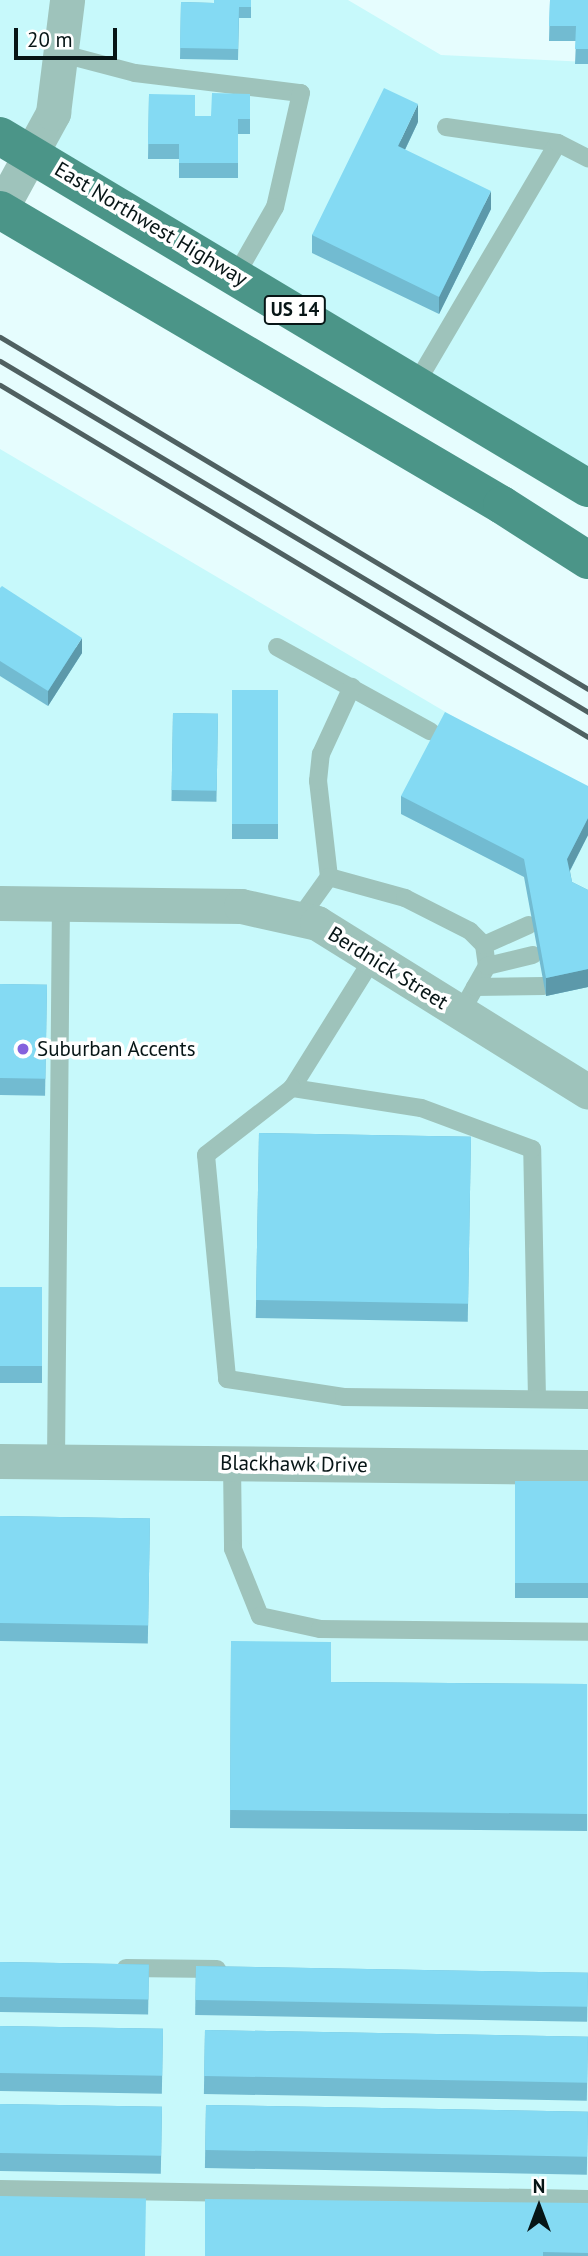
<!DOCTYPE html>
<style>
body{margin:0}
#map{position:relative;width:588px;height:2256px;overflow:hidden;background:#e6fdfe;font-family:"PT Sans",sans-serif}
div>[style]{position:absolute}
.built>*{inset:0;background:#c7f9fb}
.lane>*{height:18px;margin:-9px;padding:0 9px;transform-origin:9px;border-radius:9px;background:#9ec3bb}
.street>*{height:35px;margin:-17.5px;padding:0 17.5px;transform-origin:17.5px;border-radius:17.5px;background:#9ec3bb}
.primary>*{height:38px;margin:-19px;padding:0 19px;transform-origin:19px;border-radius:19px;background:#4b9588}
.rail>*{height:5px;margin:-2.5px;padding:0 2.5px;transform-origin:2.5px;border-radius:2.5px;background:#4f6061}
.wall>*{inset:0;background:#72bbd1;transform-origin:0 0}
.shaded-wall>*{inset:0;background:#5c99aa}
.building>*{inset:0;background:#84daf3;transform-origin:0 0}
.dots>*{width:19px;height:19px;translate:-50% -50%;box-sizing:border-box;border:4px solid #fff;border-radius:50%}
span{translate:-50% -50%;white-space:nowrap;text-align:center;line-height:1.15;-webkit-text-stroke:7px #fff;paint-order:stroke}
.shield-label span{padding:2px 5px;background:#fff;border:2px solid;border-radius:5px;-webkit-text-stroke-width:0}
.shield-label{font-size:19px;color:#071516;font-weight:700}
.street-label{font-size:21px;color:#071516}
.poi-label{font-size:21px;color:#071516}
.left{translate:0 -50%;text-align:left}
.north{position:absolute;left:504px;top:2172px;width:70px;height:70px;-webkit-text-stroke:5px #fff;paint-order:stroke;rotate:0deg;font-size:19px;font-weight:700;line-height:28px;text-align:center;color:#071516}
.north::after{content:'';display:block;margin:auto;width:24px;height:32px;background:#071516;clip-path:polygon(50% 0,100% 100%,50% 72%,0 100%)}
.scale{position:absolute;left:14px;top:28px;width:103px;height:32px;box-sizing:border-box;border:4px solid #071516;border-top:0;padding-left:9px;font-size:21px;line-height:24px;white-space:nowrap;color:#071516;-webkit-text-stroke:5px #fff;paint-order:stroke}
</style>
<div id="map">
<div class="built">
<div style="clip-path:polygon(0 0,348px 0,441px 55px,588px 62px,588px 488px,0 137px)"></div>
<div style="clip-path:polygon(0 449px,588px 796px,588px 2256px,0 2256px)"></div>
</div>
<div class="lane">
<div style="left:63px;top:54px;width:74px;rotate:14.8deg"></div>
<div style="left:135px;top:73px;width:167px;rotate:6.9deg"></div>
<div style="left:301px;top:93px;width:117px;rotate:102.8deg"></div>
<div style="left:275px;top:207px;width:78px;rotate:119.8deg"></div>
<div style="left:446px;top:127px;width:113px;rotate:8.1deg"></div>
<div style="left:417px;top:382px;width:277px;rotate:-59.5deg"></div>
<div style="left:558px;top:143px;width:34px;rotate:27deg"></div>
<div style="left:277px;top:647px;width:175px;rotate:28.8deg"></div>
<div style="left:329px;top:877px;width:97px;rotate:-96.5deg"></div>
<div style="left:318px;top:781px;width:27px;rotate:-84deg"></div>
<div style="left:321px;top:754px;width:74px;rotate:-65.2deg"></div>
<div style="left:299px;top:919px;width:52px;rotate:-54.5deg"></div>
<div style="left:329px;top:877px;width:79px;rotate:15.4deg"></div>
<div style="left:405px;top:898px;width:73px;rotate:26.9deg"></div>
<div style="left:470px;top:931px;width:20px;rotate:45deg"></div>
<div style="left:484px;top:945px;width:21px;rotate:82deg"></div>
<div style="left:487px;top:966px;width:55px;rotate:119.4deg"></div>
<div style="left:484px;top:945px;width:49px;rotate:-24deg"></div>
<div style="left:487px;top:966px;width:47px;rotate:-13.4deg"></div>
<div style="left:475px;top:987px;width:69px;rotate:-0.8deg"></div>
<div style="left:292px;top:1088px;width:151px;rotate:-58deg"></div>
<div style="left:537px;top:1399px;width:250px;rotate:-91.1deg"></div>
<div style="left:532px;top:1149px;width:118px;rotate:-159.7deg"></div>
<div style="left:421px;top:1108px;width:131px;rotate:-171.2deg"></div>
<div style="left:292px;top:1088px;width:109px;rotate:142.1deg"></div>
<div style="left:206px;top:1155px;width:225px;rotate:84.6deg"></div>
<div style="left:227px;top:1379px;width:118px;rotate:8.7deg"></div>
<div style="left:344px;top:1397px;width:244px;rotate:0.7deg"></div>
<div style="left:56px;top:1461px;width:558px;rotate:-89.49deg"></div>
<div style="left:232px;top:1463px;width:86px;rotate:89.3deg"></div>
<div style="left:233px;top:1549px;width:72px;rotate:68.1deg"></div>
<div style="left:260px;top:1616px;width:61px;rotate:12.2deg"></div>
<div style="left:320px;top:1629px;width:268px;rotate:0.6deg"></div>
<div style="left:126px;top:1968px;width:91px;rotate:0.6deg"></div>
<div style="left:0;top:2189px;width:588px;rotate:0.97deg"></div>
</div>
<div class="street">
<div style="left:0;top:210px;width:111px;rotate:-61.3deg"></div>
<div style="left:53px;top:113px;width:114px;rotate:-82.9deg"></div>
<div style="left:0;top:903px;width:241px;rotate:0.7deg"></div>
<div style="left:241px;top:906px;width:78px;rotate:12.6deg"></div>
<div style="left:317px;top:923px;width:319px;rotate:31.9deg"></div>
<div style="left:0;top:1461px;width:588px;rotate:0.58deg"></div>
</div>
<div class="primary">
<div style="left:0;top:136px;width:685px;rotate:30.91deg"></div>
<div style="left:0;top:210px;width:582px;rotate:30.44deg"></div>
<div style="left:502px;top:505px;width:102px;rotate:32.6deg"></div>
</div>
<div class="rail">
<div style="left:0;top:337px;width:685px;rotate:30.91deg"></div>
<div style="left:0;top:361px;width:685px;rotate:30.83deg"></div>
<div style="left:0;top:385px;width:685px;rotate:30.91deg"></div>
</div>
<div class="wall">
<div style="clip-path:polygon(251px 0,251px 18px,239px 18px,238px 60px,180px 59px,181px 2px,214px 3px)"></div>
<div style="clip-path:polygon(550px 0,588px 0,588px 64px,575px 64px,576px 41px,549px 41px)"></div>
<div style="clip-path:polygon(149px 94px,195px 116px,211px 116px,250px 94px,250px 134px,238px 134px,238px 178px,179px 178px,179px 159px,148px 159px)"></div>
<div style="clip-path:polygon(418px 122px,405px 150px,491px 209px,439px 314px,312px 253px,312px 235px)"></div>
<div style="clip-path:polygon(0 588px,82px 653px,48px 706px,0 676px)"></div>
<div style="left:232px;top:690px;width:46px;height:149px"></div>
<div style="left:173px;top:713px;width:45px;height:88px;rotate:1deg"></div>
<div style="clip-path:polygon(588px 786px,588px 835px,570px 871px,572px 882px,588px 890px,588px 987px,546px 996px,524px 877px,401px 814px,401px 796px)"></div>
<div style="left:0;top:984px;width:47px;height:111px;rotate:1deg"></div>
<div style="left:259px;top:1133px;width:212px;height:185px;rotate:1deg"></div>
<div style="left:0;top:1287px;width:42px;height:96px"></div>
<div style="left:515px;top:1481px;width:73px;height:117px"></div>
<div style="left:0;top:1516px;width:150px;height:125px;rotate:1deg"></div>
<div style="clip-path:polygon(231px 1641px,331px 1682px,587px 1684px,587px 1831px,230px 1828px)"></div>
<div style="left:0;top:1962px;width:149px;height:50px;rotate:1deg"></div>
<div style="left:196px;top:1966px;width:392px;height:49px;rotate:1deg"></div>
<div style="left:0;top:2026px;width:163px;height:65px;rotate:1deg"></div>
<div style="left:205px;top:2030px;width:383px;height:64px;rotate:1deg"></div>
<div style="left:0;top:2104px;width:162px;height:67px;rotate:1deg"></div>
<div style="left:206px;top:2105px;width:382px;height:63px;rotate:1deg"></div>
<div style="clip-path:polygon(588px 2203px,588px 2256px,205px 2256px)"></div>
</div>
<div class="shaded-wall">
<div style="clip-path:polygon(418px 104px,418px 122px,398px 164px,398px 146px)"></div>
<div style="clip-path:polygon(491px 191px,491px 209px,439px 314px,439px 297px)"></div>
<div style="clip-path:polygon(82px 638px,82px 653px,48px 706px,48px 691px)"></div>
<div style="clip-path:polygon(588px 818px,588px 835px,567px 876px,567px 859px)"></div>
<div style="clip-path:polygon(588px 969px,588px 987px,546px 996px,546px 978px)"></div>
</div>
<div class="building">
<div style="clip-path:polygon(214px 0,251px 0,251px 7px,239px 7px,238px 49px,180px 48px,181px 2px,214px 3px)"></div>
<div style="clip-path:polygon(550px 0,588px 0,588px 49px,575px 49px,576px 26px,549px 26px)"></div>
<div style="clip-path:polygon(384px 88px,418px 104px,398px 146px,491px 191px,439px 297px,312px 235px)"></div>
<div style="clip-path:polygon(212px 93px,250px 94px,250px 119px,238px 119px,238px 163px,179px 163px,179px 144px,148px 144px,149px 94px,195px 95px,195px 116px,211px 116px)"></div>
<div style="clip-path:polygon(2px 586px,82px 638px,48px 691px,0 661px,0 588px)"></div>
<div style="left:232px;top:690px;width:46px;height:134px"></div>
<div style="clip-path:polygon(445px 712px,588px 786px,588px 818px,567px 859px,572px 882px,588px 890px,588px 969px,546px 978px,524px 859px,401px 796px)"></div>
<div style="left:173px;top:713px;width:45px;height:77px;rotate:1deg"></div>
<div style="left:0;top:984px;width:47px;height:94px;rotate:1deg"></div>
<div style="left:259px;top:1133px;width:212px;height:167px;rotate:1deg"></div>
<div style="left:0;top:1287px;width:42px;height:79px"></div>
<div style="left:515px;top:1481px;width:73px;height:102px"></div>
<div style="left:0;top:1516px;width:150px;height:107px;rotate:1deg"></div>
<div style="clip-path:polygon(231px 1641px,331px 1642px,331px 1682px,587px 1684px,587px 1814px,230px 1810px)"></div>
<div style="left:0;top:1962px;width:149px;height:35px;rotate:1deg"></div>
<div style="left:196px;top:1966px;width:392px;height:34px;rotate:1deg"></div>
<div style="left:0;top:2026px;width:163px;height:47px;rotate:1deg"></div>
<div style="left:205px;top:2030px;width:383px;height:46px;rotate:1deg"></div>
<div style="left:0;top:2104px;width:162px;height:49px;rotate:1deg"></div>
<div style="left:206px;top:2105px;width:382px;height:45px;rotate:1deg"></div>
<div style="left:0;top:2196px;width:146px;height:60px;rotate:1deg"></div>
<div style="clip-path:polygon(205px 2199px,588px 2203px,588px 2253px,543px 2252px,543px 2256px,205px 2256px)"></div>
</div>
<div class="dots">
<div style="left:23px;top:1049px;background:#8462dd"></div>
</div>
<div class="shield-label">
<span style="left:295px;top:310px">US 14</span>
</div>
<div class="street-label">
<span style="left:151px;top:224px;rotate:31deg">East Northwest Highway</span>
<span style="left:388px;top:968px;rotate:32deg">Berdnick Street</span>
<span style="left:294px;top:1464px;rotate:1deg">Blackhawk Drive</span>
</div>
<div class="poi-label">
<span class="left" style="left:37px;top:1049px">Suburban Accents</span>
</div>
<div class="north">N</div>
<div class="scale">20 m</div>
</div>
